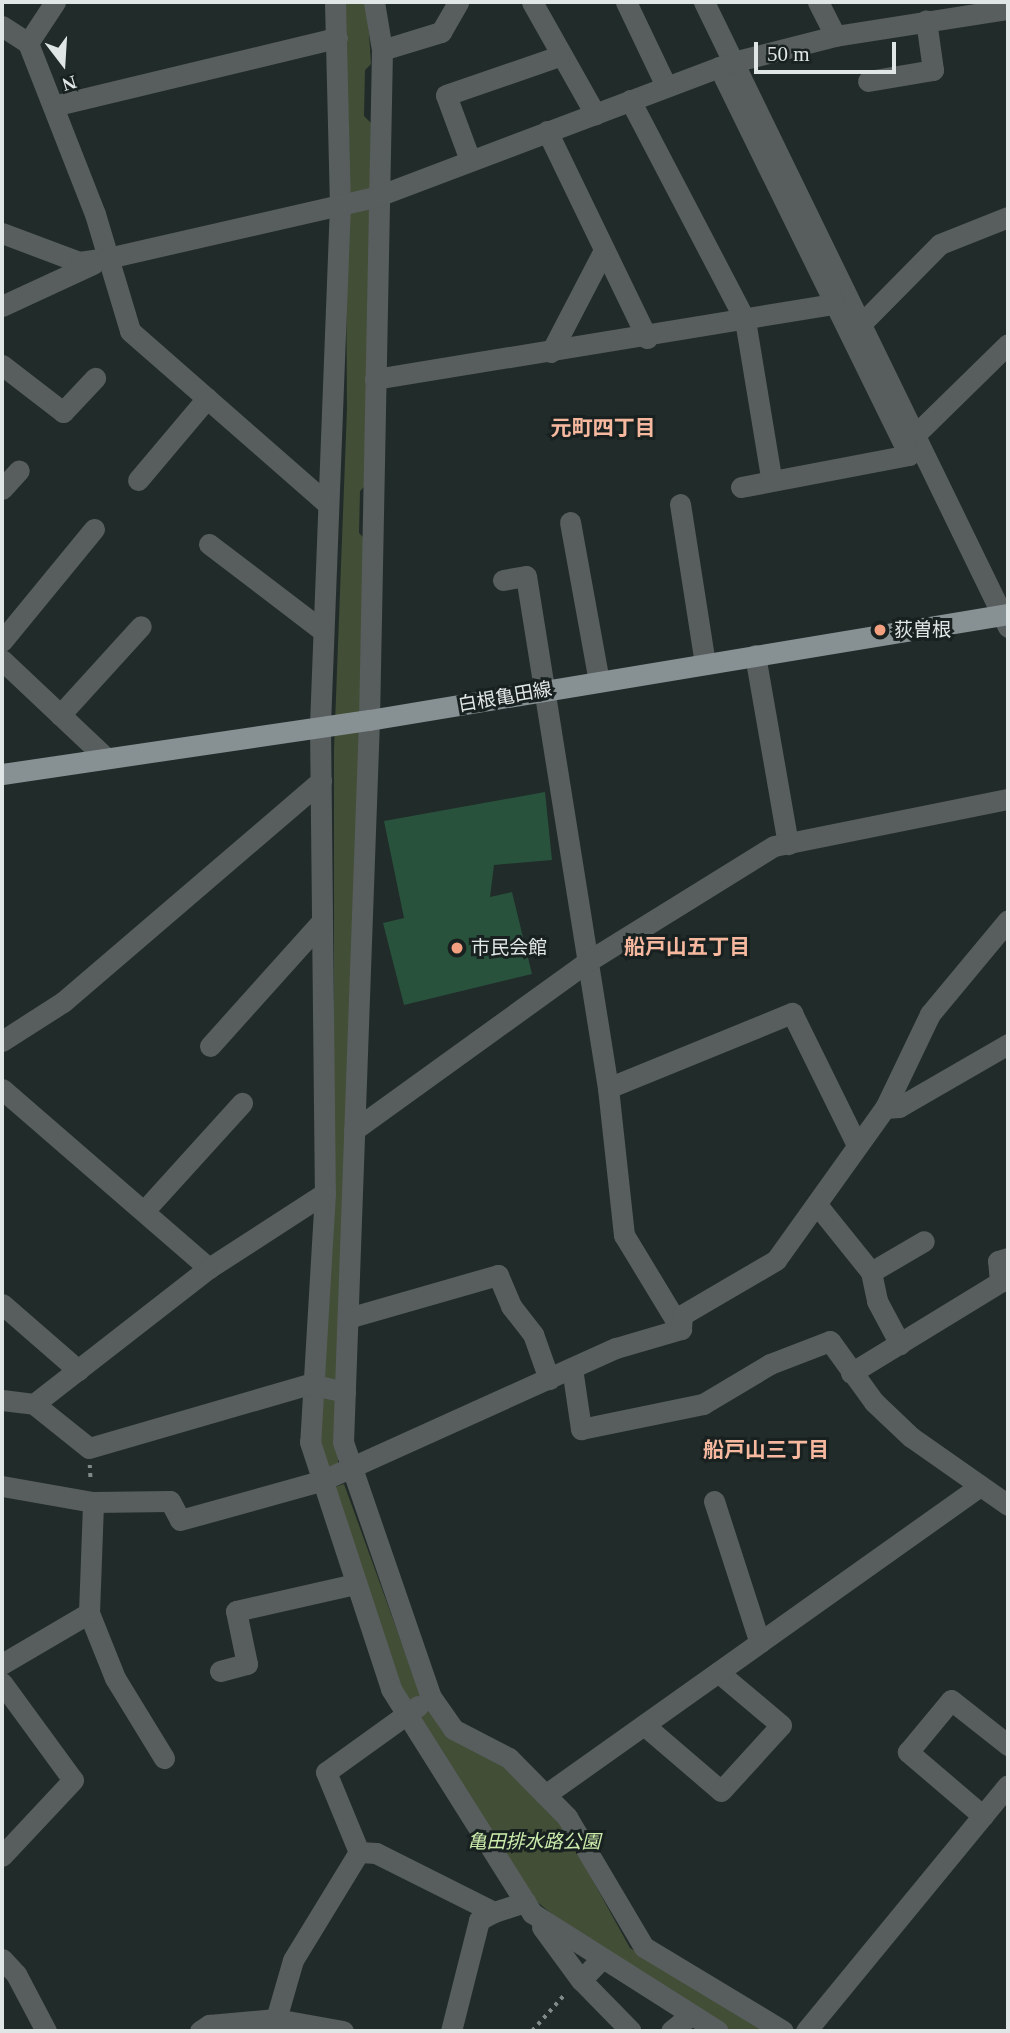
<!DOCTYPE html>
<meta charset="utf-8">
<style>
body{margin:0}
#map{position:relative;width:1010px;height:2033px;overflow:hidden;background:#212b2a;font-family:"Times New Roman","Noto Sans JP",serif}
div>[style]{position:absolute}
.green>*{inset:0;background:#424e36}
.building>*{inset:0;background:#28523c}
.path>*{height:3.5px;margin-top:-1.75px;transform-origin:0;background:repeating-linear-gradient(90deg,#828a89 0 3.5px,transparent 0 8.5px)}
.minor>*{height:21px;margin:-10.5px;padding:0 10.5px;transform-origin:10.5px;border-radius:10.5px;background:#585d5e}
.major>*{height:21px;margin:-10.5px;padding:0 10.5px;transform-origin:10.5px;border-radius:10.5px;background:#879092}
.dots>*{width:19px;height:19px;translate:-50% -50%;box-sizing:border-box;border:4px solid #182120;border-radius:50%}
span{translate:-50% -50%;white-space:nowrap;text-align:center;line-height:1.15;-webkit-text-stroke:6px #182120;paint-order:stroke}
.poi-label{font-size:19px;color:#e0e6e5}
.left{translate:0 -50%;text-align:left}
.street-label{font-size:19px;color:#e0e6e5}
.park-label{font-size:19px;color:#ccecac;font-style:italic}
.neighbourhood-label{font-size:21px;color:#f6b89f;font-weight:700}
.frame{position:absolute;inset:0;border:4px solid #e0e6e5;pointer-events:none}
.north{position:absolute;left:28px;top:28px;width:70px;height:70px;-webkit-text-stroke:5px #182120;paint-order:stroke;rotate:163deg;font-size:19px;font-weight:700;line-height:28px;text-align:center;color:#e0e6e5}
.north::after{content:'';display:block;margin:auto;width:24px;height:32px;background:#e0e6e5;clip-path:polygon(50% 0,100% 100%,50% 72%,0 100%)}
.scale{position:absolute;left:754px;top:42px;width:142px;height:32px;box-sizing:border-box;border:4px solid #e0e6e5;border-top:0;padding-left:9px;font-size:21px;line-height:24px;white-space:nowrap;color:#e0e6e5;-webkit-text-stroke:5px #182120;paint-order:stroke}
</style>
<div id="map">
<div class="green">
<div style="clip-path:polygon(344px 2px,367px 2px,371px 64px,365px 70px,364px 116px,371px 123px,367px 484px,360px 491px,359px 533px,366px 540px,338px 1464px,332px 1476px,320px 1440px,334px 1197px,334px 749px,347px 408px)"></div>
<div style="clip-path:polygon(344px 1484px,423px 1702px,508px 1765px,560px 1821px,630px 1948px,773px 2031px,726px 2031px,597px 1951px,530px 1896px,399px 1684px,332px 1488px)"></div>
</div>
<div class="building">
<div style="clip-path:polygon(545px 792px,552px 860px,494px 865px,490px 897px,512px 892px,532px 974px,404px 1005px,383px 923px,404px 918px,384px 821px)"></div>
</div>
<div class="path">
<div style="left:90px;top:1465px;width:17px;rotate:87deg"></div>
<div style="left:532px;top:2031px;width:51px;rotate:-48.2deg"></div>
</div>
<div class="minor">
<div style="left:335px;top:2px;width:202px;rotate:88.6deg"></div>
<div style="left:340px;top:204px;width:521px;rotate:92.2deg"></div>
<div style="left:320px;top:725px;width:468px;rotate:89.4deg"></div>
<div style="left:325px;top:1193px;width:249px;rotate:93.4deg"></div>
<div style="left:310px;top:1442px;width:260px;rotate:71.8deg"></div>
<div style="left:391px;top:1689px;width:265px;rotate:57.8deg"></div>
<div style="left:532px;top:1913px;width:220px;rotate:32.4deg"></div>
<div style="left:374px;top:2px;width:49px;rotate:80.5deg"></div>
<div style="left:382px;top:50px;width:670px;rotate:91.11deg"></div>
<div style="left:369px;top:720px;width:722px;rotate:92.06deg"></div>
<div style="left:343px;top:1442px;width:270px;rotate:71deg"></div>
<div style="left:431px;top:1697px;width:39px;rotate:55deg"></div>
<div style="left:453px;top:1729px;width:63px;rotate:27.4deg"></div>
<div style="left:509px;top:1758px;width:83px;rotate:45.5deg"></div>
<div style="left:567px;top:1817px;width:151px;rotate:59.4deg"></div>
<div style="left:644px;top:1947px;width:162px;rotate:31.1deg"></div>
<div style="left:532px;top:2px;width:129px;rotate:60.6deg"></div>
<div style="left:626px;top:2px;width:93px;rotate:64.5deg"></div>
<div style="left:704px;top:2px;width:695px;rotate:64.06deg"></div>
<div style="left:818px;top:2px;width:38px;rotate:63deg"></div>
<div style="left:2px;top:26px;width:31px;rotate:33deg"></div>
<div style="left:28px;top:43px;width:184px;rotate:68.6deg"></div>
<div style="left:95px;top:214px;width:122px;rotate:73.3deg"></div>
<div style="left:130px;top:331px;width:259px;rotate:41.2deg"></div>
<div style="left:28px;top:43px;width:49px;rotate:-56.6deg"></div>
<div style="left:382px;top:50px;width:62px;rotate:-17deg"></div>
<div style="left:441px;top:32px;width:34px;rotate:-60deg"></div>
<div style="left:719px;top:67px;width:432px;rotate:63.9deg"></div>
<div style="left:909px;top:455px;width:171px;rotate:169.2deg"></div>
<div style="left:868px;top:81px;width:66px;rotate:-9.6deg"></div>
<div style="left:933px;top:70px;width:50px;rotate:-98deg"></div>
<div style="left:630px;top:100px;width:248px;rotate:62.4deg"></div>
<div style="left:745px;top:320px;width:159px;rotate:80.6deg"></div>
<div style="left:53px;top:106px;width:292px;rotate:-13.5deg"></div>
<div style="left:547px;top:131px;width:230px;rotate:64.2deg"></div>
<div style="left:470px;top:160px;width:69px;rotate:-110.3deg"></div>
<div style="left:446px;top:95px;width:120px;rotate:-19deg"></div>
<div style="left:2px;top:233px;width:82px;rotate:20.6deg"></div>
<div style="left:79px;top:262px;width:29px;rotate:-8deg"></div>
<div style="left:108px;top:258px;width:277px;rotate:-12.9deg"></div>
<div style="left:378px;top:196px;width:379px;rotate:-20.7deg"></div>
<div style="left:733px;top:62px;width:105px;rotate:-14.3deg"></div>
<div style="left:835px;top:36px;width:175px;rotate:-8.9deg"></div>
<div style="left:2px;top:306px;width:100px;rotate:-24.8deg"></div>
<div style="left:861px;top:324px;width:112px;rotate:-45.4deg"></div>
<div style="left:940px;top:244px;width:73px;rotate:-21.7deg"></div>
<div style="left:551px;top:352px;width:115px;rotate:-62.5deg"></div>
<div style="left:2px;top:365px;width:77px;rotate:37.6deg"></div>
<div style="left:63px;top:412px;width:47px;rotate:-46.7deg"></div>
<div style="left:375px;top:379px;width:465px;rotate:-9.3deg"></div>
<div style="left:917px;top:433px;width:127px;rotate:-44.4deg"></div>
<div style="left:138px;top:480px;width:107px;rotate:-49.9deg"></div>
<div style="left:2px;top:489px;width:25px;rotate:-48deg"></div>
<div style="left:680px;top:504px;width:162px;rotate:81.1deg"></div>
<div style="left:570px;top:522px;width:162px;rotate:79.7deg"></div>
<div style="left:209px;top:544px;width:142px;rotate:37.3deg"></div>
<div style="left:503px;top:580px;width:23px;rotate:-10deg"></div>
<div style="left:526px;top:576px;width:519px;rotate:80.9deg"></div>
<div style="left:608px;top:1088px;width:199px;rotate:-22.2deg"></div>
<div style="left:792px;top:1013px;width:145px;rotate:63.8deg"></div>
<div style="left:2px;top:641px;width:145px;rotate:-50.6deg"></div>
<div style="left:755px;top:655px;width:192px;rotate:80.1deg"></div>
<div style="left:2px;top:660px;width:140px;rotate:43.3deg"></div>
<div style="left:60px;top:715px;width:120px;rotate:-47.7deg"></div>
<div style="left:2px;top:1041px;width:72px;rotate:-32.6deg"></div>
<div style="left:63px;top:1002px;width:340px;rotate:-40.6deg"></div>
<div style="left:210px;top:1046px;width:168px;rotate:-48.1deg"></div>
<div style="left:608px;top:1088px;width:148px;rotate:83.8deg"></div>
<div style="left:624px;top:1235px;width:110px;rotate:58.8deg"></div>
<div style="left:2px;top:1089px;width:274px;rotate:40.9deg"></div>
<div style="left:885px;top:1108px;width:14px;rotate:-4deg"></div>
<div style="left:899px;top:1107px;width:126px;rotate:-30deg"></div>
<div style="left:354px;top:1130px;width:291px;rotate:-35.8deg"></div>
<div style="left:590px;top:960px;width:216px;rotate:-31.8deg"></div>
<div style="left:774px;top:846px;width:239px;rotate:-11.4deg"></div>
<div style="left:818px;top:1206px;width:85px;rotate:51.2deg"></div>
<div style="left:871px;top:1272px;width:30px;rotate:78deg"></div>
<div style="left:877px;top:1301px;width:49px;rotate:61.9deg"></div>
<div style="left:144px;top:1211px;width:146px;rotate:-47.8deg"></div>
<div style="left:871px;top:1272px;width:61px;rotate:-30.3deg"></div>
<div style="left:2px;top:1304px;width:101px;rotate:41deg"></div>
<div style="left:348px;top:1318px;width:156px;rotate:-16deg"></div>
<div style="left:498px;top:1275px;width:34px;rotate:67deg"></div>
<div style="left:511px;top:1306px;width:36px;rotate:52deg"></div>
<div style="left:533px;top:1334px;width:48px;rotate:70.4deg"></div>
<div style="left:572px;top:1368px;width:62px;rotate:81.6deg"></div>
<div style="left:581px;top:1429px;width:125px;rotate:-11.6deg"></div>
<div style="left:703px;top:1404px;width:78px;rotate:-30.8deg"></div>
<div style="left:770px;top:1364px;width:64px;rotate:-21deg"></div>
<div style="left:830px;top:1341px;width:75px;rotate:54.2deg"></div>
<div style="left:874px;top:1402px;width:51px;rotate:43.4deg"></div>
<div style="left:911px;top:1437px;width:118px;rotate:35deg"></div>
<div style="left:851px;top:1373px;width:175px;rotate:-31.4deg"></div>
<div style="left:1000px;top:1282px;width:21px;rotate:-95deg"></div>
<div style="left:998px;top:1261px;width:10px;rotate:-17deg"></div>
<div style="left:2px;top:1400px;width:32px;rotate:7deg"></div>
<div style="left:34px;top:1404px;width:70px;rotate:38.7deg"></div>
<div style="left:89px;top:1448px;width:230px;rotate:-16.2deg"></div>
<div style="left:310px;top:1384px;width:36px;rotate:13deg"></div>
<div style="left:34px;top:1404px;width:222px;rotate:-37.9deg"></div>
<div style="left:209px;top:1268px;width:138px;rotate:-32.9deg"></div>
<div style="left:2px;top:1486px;width:92px;rotate:10deg"></div>
<div style="left:93px;top:1502px;width:77px;rotate:-0.7deg"></div>
<div style="left:170px;top:1501px;width:21px;rotate:62deg"></div>
<div style="left:180px;top:1520px;width:146px;rotate:-15.5deg"></div>
<div style="left:321px;top:1481px;width:324px;rotate:-24.3deg"></div>
<div style="left:616px;top:1348px;width:68px;rotate:-16.3deg"></div>
<div style="left:681px;top:1329px;width:14px;rotate:-86deg"></div>
<div style="left:682px;top:1315px;width:109px;rotate:-30.3deg"></div>
<div style="left:776px;top:1260px;width:187px;rotate:-54.4deg"></div>
<div style="left:885px;top:1108px;width:104px;rotate:-64.4deg"></div>
<div style="left:930px;top:1014px;width:122px;rotate:-50.3deg"></div>
<div style="left:714px;top:1501px;width:149px;rotate:72.1deg"></div>
<div style="left:89px;top:1613px;width:70px;rotate:68.2deg"></div>
<div style="left:115px;top:1678px;width:94px;rotate:58.5deg"></div>
<div style="left:2px;top:1664px;width:101px;rotate:-30.4deg"></div>
<div style="left:89px;top:1613px;width:111px;rotate:-87.9deg"></div>
<div style="left:220px;top:1671px;width:28px;rotate:-15deg"></div>
<div style="left:247px;top:1664px;width:54px;rotate:-101.7deg"></div>
<div style="left:236px;top:1611px;width:122px;rotate:-12.8deg"></div>
<div style="left:2px;top:1683px;width:120px;rotate:53.8deg"></div>
<div style="left:73px;top:1780px;width:104px;rotate:133.1deg"></div>
<div style="left:418px;top:1706px;width:113px;rotate:144.3deg"></div>
<div style="left:326px;top:1772px;width:87px;rotate:67.6deg"></div>
<div style="left:359px;top:1852px;width:17px;rotate:3deg"></div>
<div style="left:376px;top:1853px;width:132px;rotate:26.6deg"></div>
<div style="left:494px;top:1912px;width:33px;rotate:-18deg"></div>
<div style="left:644px;top:1725px;width:101px;rotate:40.6deg"></div>
<div style="left:721px;top:1791px;width:89px;rotate:-47.7deg"></div>
<div style="left:781px;top:1725px;width:82px;rotate:-139.9deg"></div>
<div style="left:545px;top:1795px;width:534px;rotate:-35.39deg"></div>
<div style="left:983px;top:1816px;width:99px;rotate:-139.5deg"></div>
<div style="left:908px;top:1752px;width:67px;rotate:-50.4deg"></div>
<div style="left:951px;top:1700px;width:73px;rotate:38.3deg"></div>
<div style="left:542px;top:1927px;width:66px;rotate:53.7deg"></div>
<div style="left:581px;top:1980px;width:28px;rotate:-46deg"></div>
<div style="left:2px;top:1959px;width:21px;rotate:47deg"></div>
<div style="left:16px;top:1974px;width:64px;rotate:62.2deg"></div>
<div style="left:581px;top:1980px;width:71px;rotate:45.6deg"></div>
<div style="left:276px;top:2019px;width:61px;rotate:-73.9deg"></div>
<div style="left:293px;top:1960px;width:127px;rotate:-58.6deg"></div>
<div style="left:200px;top:2031px;width:11px;rotate:-34deg"></div>
<div style="left:209px;top:2025px;width:67px;rotate:-5.1deg"></div>
<div style="left:276px;top:2019px;width:68px;rotate:10.2deg"></div>
<div style="left:451px;top:2031px;width:114px;rotate:-75.8deg"></div>
<div style="left:479px;top:1920px;width:17px;rotate:-28deg"></div>
<div style="left:671px;top:2031px;width:26px;rotate:-39deg"></div>
<div style="left:806px;top:2031px;width:318px;rotate:-50.6deg"></div>
</div>
<div class="major">
<div style="left:2px;top:774px;width:371px;rotate:-8.4deg"></div>
<div style="left:369px;top:720px;width:648px;rotate:-9.42deg"></div>
</div>
<div class="dots">
<div style="left:880px;top:630px;background:#f2a080"></div>
<div style="left:457px;top:948px;background:#f2a080"></div>
</div>
<div class="poi-label">
<span class="left" style="left:894px;top:630px">荻曽根</span>
<span class="left" style="left:471px;top:948px">市民会館</span>
</div>
<div class="street-label">
<span style="left:505px;top:697px;rotate:-10deg">白根亀田線</span>
</div>
<div class="park-label">
<span style="left:534px;top:1842px">亀田排水路公園</span>
</div>
<div class="neighbourhood-label">
<span style="left:603px;top:428px">元町四丁目</span>
<span style="left:687px;top:947px">船戸山五丁目</span>
<span style="left:766px;top:1450px">船戸山三丁目</span>
</div>
<div class="frame"></div>
<div class="north">N</div>
<div class="scale">50 m</div>
</div>
